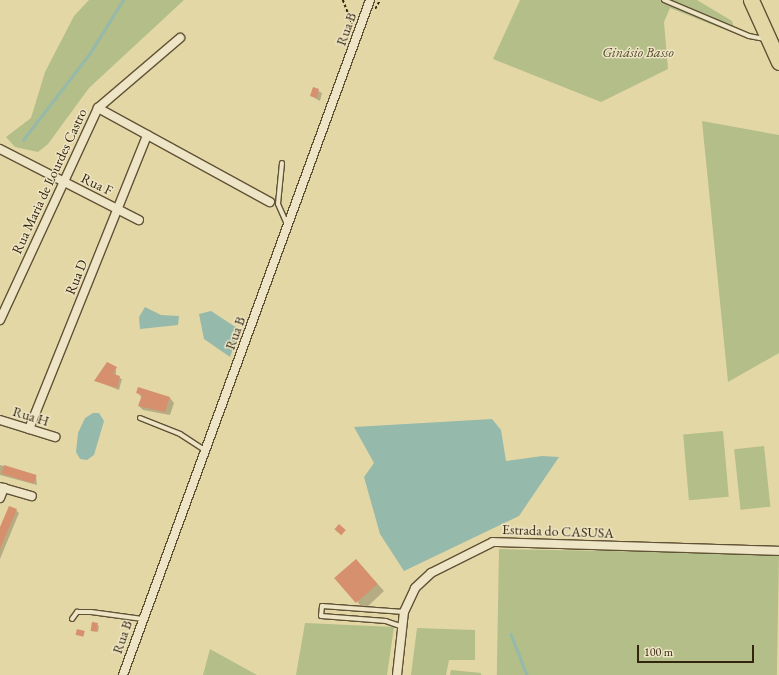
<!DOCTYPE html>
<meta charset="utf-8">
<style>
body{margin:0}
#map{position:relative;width:779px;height:675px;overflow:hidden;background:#e4d7a6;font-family:"EB Garamond",serif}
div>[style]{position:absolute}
.green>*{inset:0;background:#b3be88;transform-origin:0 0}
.water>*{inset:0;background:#95b9aa}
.shadow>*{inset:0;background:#0003}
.stream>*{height:2.5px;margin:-1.25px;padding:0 1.25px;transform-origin:1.25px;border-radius:1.25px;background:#95b9aa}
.building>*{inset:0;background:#d6906d;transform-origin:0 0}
.path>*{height:1.5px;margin-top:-0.75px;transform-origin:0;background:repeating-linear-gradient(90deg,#34250f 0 3px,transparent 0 5px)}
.roads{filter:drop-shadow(1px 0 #605235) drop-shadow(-1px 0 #605235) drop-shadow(0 1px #605235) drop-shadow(0 -1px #605235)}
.lane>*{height:4px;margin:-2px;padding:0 2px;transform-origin:2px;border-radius:2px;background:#ede5c5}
.street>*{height:8px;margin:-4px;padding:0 4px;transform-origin:4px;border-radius:4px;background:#ede5c5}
.highway>*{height:15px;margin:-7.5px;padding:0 7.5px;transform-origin:7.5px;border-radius:7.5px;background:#e4d7a6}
span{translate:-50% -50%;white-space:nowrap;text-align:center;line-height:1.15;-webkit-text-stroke:3px #ede5c5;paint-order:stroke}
.street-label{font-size:14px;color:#34250f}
.park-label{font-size:14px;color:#544b2d;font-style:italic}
.scale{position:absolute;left:637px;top:645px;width:117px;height:18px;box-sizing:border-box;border:2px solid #34250f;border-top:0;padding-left:5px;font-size:12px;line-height:14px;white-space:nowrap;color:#34250f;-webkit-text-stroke:3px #ede5c5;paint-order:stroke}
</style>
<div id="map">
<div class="green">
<div style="clip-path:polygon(89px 0,184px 0,89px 88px,48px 144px,38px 152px,15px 147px,6px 137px,31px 118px,45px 72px,74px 16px)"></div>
<div style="clip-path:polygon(520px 0,697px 0,732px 21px,736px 34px,670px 8px,664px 22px,668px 69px,601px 102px,493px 59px)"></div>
<div style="clip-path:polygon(702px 121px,779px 135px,779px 353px,728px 382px)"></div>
<div style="left:723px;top:431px;width:66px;height:40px;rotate:85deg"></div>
<div style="left:764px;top:446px;width:61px;height:30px;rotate:84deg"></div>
<div style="left:499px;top:549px;width:280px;height:127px;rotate:1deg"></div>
<div style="clip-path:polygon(305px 623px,394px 627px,387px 675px,296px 675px)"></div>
<div style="clip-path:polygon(417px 628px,475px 630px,475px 660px,449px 660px,446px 675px,411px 675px)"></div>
<div style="clip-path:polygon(210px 649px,257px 675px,203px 675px)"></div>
<div style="clip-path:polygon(451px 670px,481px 673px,481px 675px,450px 675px)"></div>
</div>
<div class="water">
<div style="clip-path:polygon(145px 307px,161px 315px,179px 316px,178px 325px,140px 329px,139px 317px)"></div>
<div style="clip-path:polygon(211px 311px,240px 330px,230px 357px,204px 339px,199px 314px)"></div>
<div style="clip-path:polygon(93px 413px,99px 413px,104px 421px,94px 455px,87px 460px,80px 459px,76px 452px,78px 433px,85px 418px)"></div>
<div style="clip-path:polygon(492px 419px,501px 430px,506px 461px,542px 456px,559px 457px,519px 516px,404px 571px,380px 534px,364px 477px,374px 463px,354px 427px)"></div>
</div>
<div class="shadow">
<div style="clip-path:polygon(313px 88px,322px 93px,320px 101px,311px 96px)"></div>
<div style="clip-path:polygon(116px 368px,116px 376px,122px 379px,119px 390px,96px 381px)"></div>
<div style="clip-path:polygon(139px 388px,170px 398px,174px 403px,170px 415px,143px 410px,139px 406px,142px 398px,138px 393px)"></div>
<div style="clip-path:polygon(0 465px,36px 476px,37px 485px,0 475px)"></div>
<div style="clip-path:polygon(16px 510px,19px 513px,0 559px,0 530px)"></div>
<div style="clip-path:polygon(362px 567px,384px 591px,365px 609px,358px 603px)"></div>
<div style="clip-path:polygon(93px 624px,99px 626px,98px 632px,92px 630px)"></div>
</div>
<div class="stream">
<div style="left:23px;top:140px;width:110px;rotate:-52.4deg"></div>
<div style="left:90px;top:53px;width:62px;rotate:-58.1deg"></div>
<div style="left:511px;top:634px;width:44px;rotate:68.7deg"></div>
</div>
<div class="building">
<div style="clip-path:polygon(313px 87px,319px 89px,317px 98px,310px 96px)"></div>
<div style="clip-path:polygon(107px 362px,117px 367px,113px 374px,120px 376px,117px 388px,94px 381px)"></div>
<div style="clip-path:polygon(138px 387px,170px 397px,165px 412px,138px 406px,142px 395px,136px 393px)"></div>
<div style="left:4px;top:465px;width:34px;height:9px;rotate:17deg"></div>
<div style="clip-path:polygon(9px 506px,17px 509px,0 549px,0 527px)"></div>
<div style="left:339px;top:524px;width:9px;height:7px;rotate:41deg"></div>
<div style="left:356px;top:559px;width:33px;height:29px;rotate:49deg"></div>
<div style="left:92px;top:622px;width:6px;height:9px;rotate:9deg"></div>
<div style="left:77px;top:629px;width:8px;height:6px;rotate:14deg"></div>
</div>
<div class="path">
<div style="left:343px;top:0;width:26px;rotate:69deg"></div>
<div style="left:375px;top:9px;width:10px;rotate:-61deg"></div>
</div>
<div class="roads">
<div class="lane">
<div style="left:664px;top:0;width:92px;rotate:23deg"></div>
<div style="left:749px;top:36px;width:15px;rotate:11deg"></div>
<div style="left:282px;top:163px;width:41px;rotate:95.6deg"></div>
<div style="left:278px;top:204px;width:22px;rotate:66deg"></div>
<div style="left:140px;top:418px;width:43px;rotate:21.8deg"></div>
<div style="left:180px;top:434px;width:30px;rotate:33deg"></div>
<div style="left:72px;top:619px;width:9px;rotate:-54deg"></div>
<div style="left:77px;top:612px;width:14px"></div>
<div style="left:91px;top:612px;width:52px;rotate:7.7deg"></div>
<div style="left:403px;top:627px;width:18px;rotate:-161deg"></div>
<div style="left:386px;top:621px;width:65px;rotate:-175.6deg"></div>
<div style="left:321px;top:616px;width:10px;rotate:-84deg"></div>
<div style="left:322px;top:606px;width:82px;rotate:4.2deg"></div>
</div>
<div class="street">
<div style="left:98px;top:108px;width:196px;rotate:28.7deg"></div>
<div style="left:0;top:149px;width:156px;rotate:27.1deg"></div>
<div style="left:0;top:320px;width:234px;rotate:-65.2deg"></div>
<div style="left:98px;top:108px;width:108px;rotate:-40.5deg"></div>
<div style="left:0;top:420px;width:58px;rotate:17.2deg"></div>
<div style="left:29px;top:429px;width:317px;rotate:-68.1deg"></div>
<div style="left:0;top:487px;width:33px;rotate:16deg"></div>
<div style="left:0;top:498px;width:11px;rotate:-68deg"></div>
<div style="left:123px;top:675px;width:719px;rotate:-69.9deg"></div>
<div style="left:397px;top:675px;width:63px;rotate:-83.7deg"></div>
<div style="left:404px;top:612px;width:26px;rotate:-65deg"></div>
<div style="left:415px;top:588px;width:22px;rotate:-43deg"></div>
<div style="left:431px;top:573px;width:69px;rotate:-26.6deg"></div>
<div style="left:493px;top:542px;width:286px;rotate:1.8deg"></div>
</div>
<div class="highway">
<div style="left:751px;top:0;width:68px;rotate:65.7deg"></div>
</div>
</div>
<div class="street-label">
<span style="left:346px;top:29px;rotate:-70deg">Rua B</span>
<span style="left:49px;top:181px;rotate:-65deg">Rua Maria de Lourdes Castro</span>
<span style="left:97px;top:184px;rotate:26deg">Rua F</span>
<span style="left:76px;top:277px;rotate:-68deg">Rua D</span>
<span style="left:235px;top:333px;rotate:-70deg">Rua B</span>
<span style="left:31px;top:416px;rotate:17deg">Rua H</span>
<span style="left:558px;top:531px;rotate:2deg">Estrada do CASUSA</span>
<span style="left:122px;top:637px;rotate:-71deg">Rua B</span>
</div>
<div class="park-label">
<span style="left:638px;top:52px">Ginásio Basso</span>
</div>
<div class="scale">100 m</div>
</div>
